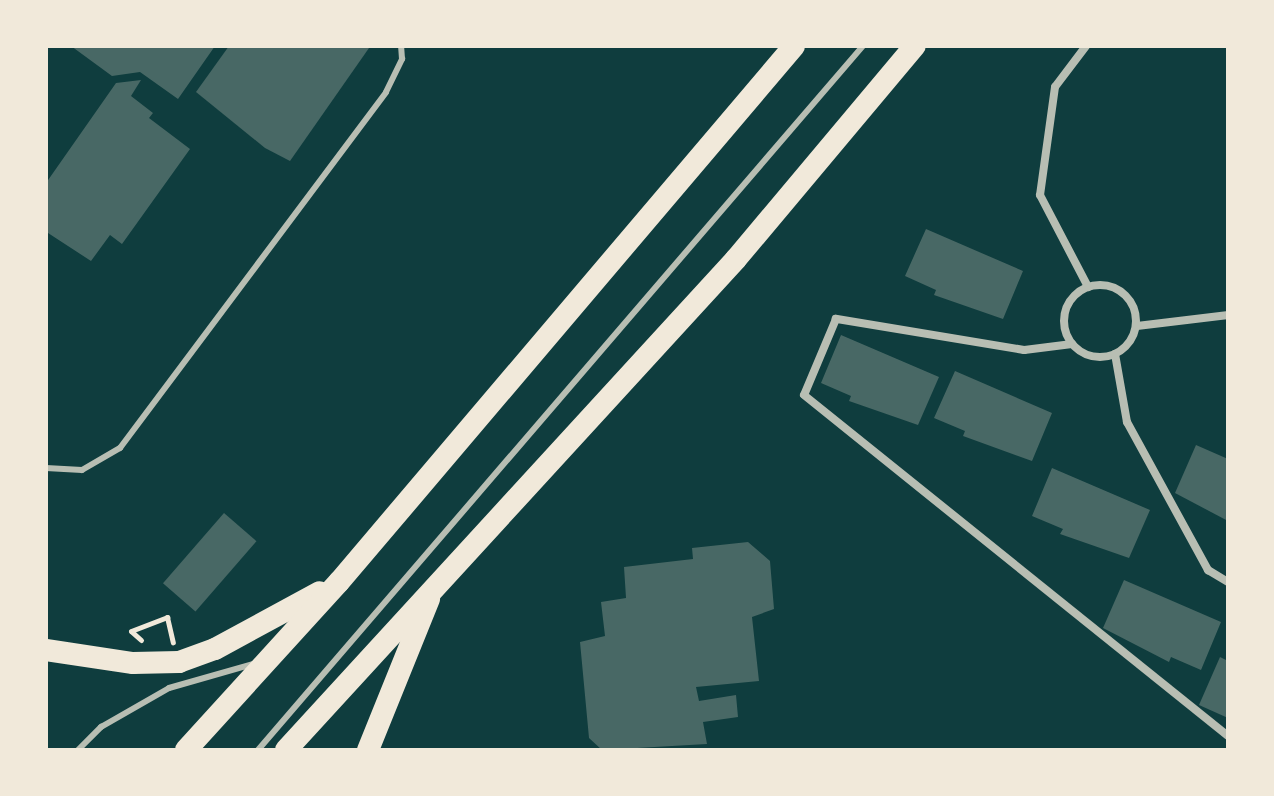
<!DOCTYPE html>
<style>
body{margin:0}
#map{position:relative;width:1274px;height:796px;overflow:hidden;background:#0f3d3e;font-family:Roboto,sans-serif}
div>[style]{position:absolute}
.building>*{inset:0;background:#486865;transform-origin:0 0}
.path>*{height:5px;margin:-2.5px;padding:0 2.5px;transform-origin:2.5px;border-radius:2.5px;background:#f1e9da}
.service>*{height:6px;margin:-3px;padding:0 3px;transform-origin:3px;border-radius:3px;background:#b8beb3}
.minor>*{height:8px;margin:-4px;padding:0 4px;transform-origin:4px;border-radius:4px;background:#b8beb3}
.minor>.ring{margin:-4px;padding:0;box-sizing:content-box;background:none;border:8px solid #b8beb3;border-radius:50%}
.trunk>*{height:22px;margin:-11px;padding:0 11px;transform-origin:11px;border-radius:11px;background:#f1e9da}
span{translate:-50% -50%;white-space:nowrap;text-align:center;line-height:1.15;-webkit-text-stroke:8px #f1e9da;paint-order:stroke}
.frame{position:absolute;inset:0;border:48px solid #f1e9da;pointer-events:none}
</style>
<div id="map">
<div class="building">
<div style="clip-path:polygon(71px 46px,215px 46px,178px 99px,140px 72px,112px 76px)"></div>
<div style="clip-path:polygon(229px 46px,366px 46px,369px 48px,290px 161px,265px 148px,196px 92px)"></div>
<div style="clip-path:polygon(141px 80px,131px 96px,153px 113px,149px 118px,190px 149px,122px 244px,110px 235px,91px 261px,48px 233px,46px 183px,116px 83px)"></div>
<div style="clip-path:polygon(926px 229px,1023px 271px,1003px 319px,934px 295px,936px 290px,905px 276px)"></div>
<div style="clip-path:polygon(841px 335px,939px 377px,918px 425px,849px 401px,851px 396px,821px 383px)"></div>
<div style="clip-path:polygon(955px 371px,1052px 413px,1032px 461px,963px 436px,965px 431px,934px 418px)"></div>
<div style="clip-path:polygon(1196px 445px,1228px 459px,1228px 521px,1175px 493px)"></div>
<div style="clip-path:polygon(1052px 468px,1150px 510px,1129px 558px,1060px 534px,1063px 529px,1032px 516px)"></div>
<div style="left:224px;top:513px;width:43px;height:93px;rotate:41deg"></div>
<div style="clip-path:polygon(748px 542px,770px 561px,774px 609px,752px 617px,759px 681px,696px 687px,699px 701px,736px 695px,738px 717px,703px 722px,707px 744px,602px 750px,589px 738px,580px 642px,605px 636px,601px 602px,626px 598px,624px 567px,693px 559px,692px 548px)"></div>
<div style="clip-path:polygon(1124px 580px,1221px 622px,1201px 670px,1171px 657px,1169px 662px,1103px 628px)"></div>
<div style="clip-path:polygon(1220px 657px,1228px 661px,1228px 718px,1199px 705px)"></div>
</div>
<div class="path">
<div style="left:141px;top:640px;width:13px;rotate:-138deg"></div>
<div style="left:131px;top:631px;width:39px;rotate:-21deg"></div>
<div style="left:167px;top:617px;width:26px;rotate:77deg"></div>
</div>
<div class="service">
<div style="left:46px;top:468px;width:36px;rotate:3deg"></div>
<div style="left:82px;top:470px;width:44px;rotate:-30.1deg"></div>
<div style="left:120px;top:448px;width:444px;rotate:-53.2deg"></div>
<div style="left:386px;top:92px;width:37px;rotate:-64deg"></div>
<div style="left:402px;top:59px;width:13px;rotate:-94deg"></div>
<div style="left:78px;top:750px;width:33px;rotate:-45deg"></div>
<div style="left:101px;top:727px;width:78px;rotate:-29.8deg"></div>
<div style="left:169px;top:688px;width:87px;rotate:-15.9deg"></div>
<div style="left:258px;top:750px;width:928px;rotate:-49.33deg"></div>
</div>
<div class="minor">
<div style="left:1086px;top:46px;width:51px;rotate:127.1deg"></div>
<div style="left:1055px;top:87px;width:109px;rotate:97.9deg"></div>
<div style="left:1040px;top:195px;width:104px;rotate:62.4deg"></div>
<div class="ring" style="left:1064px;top:285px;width:64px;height:64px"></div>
<div style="left:1137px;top:326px;width:92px;rotate:-6.9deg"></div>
<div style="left:1072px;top:344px;width:48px;rotate:172.9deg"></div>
<div style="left:1024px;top:350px;width:191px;rotate:-170.6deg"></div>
<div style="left:836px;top:319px;width:82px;rotate:112.8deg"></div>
<div style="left:804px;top:395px;width:544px;rotate:38.81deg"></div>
<div style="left:1115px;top:354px;width:69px;rotate:80deg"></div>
<div style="left:1127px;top:422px;width:169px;rotate:61.3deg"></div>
<div style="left:1208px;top:570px;width:23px;rotate:31deg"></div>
</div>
<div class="trunk">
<div style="left:46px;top:650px;width:88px;rotate:8.5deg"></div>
<div style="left:133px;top:663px;width:46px;rotate:-1.2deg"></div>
<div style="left:179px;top:662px;width:38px;rotate:-20deg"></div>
<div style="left:215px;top:649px;width:119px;rotate:-28.5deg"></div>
<div style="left:186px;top:750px;width:227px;rotate:-47.7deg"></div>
<div style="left:339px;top:582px;width:703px;rotate:-49.67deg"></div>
<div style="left:286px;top:750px;width:666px;rotate:-47.49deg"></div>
<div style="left:736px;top:259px;width:278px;rotate:-50deg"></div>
<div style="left:368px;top:750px;width:163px;rotate:-68deg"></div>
</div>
<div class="frame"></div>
</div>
